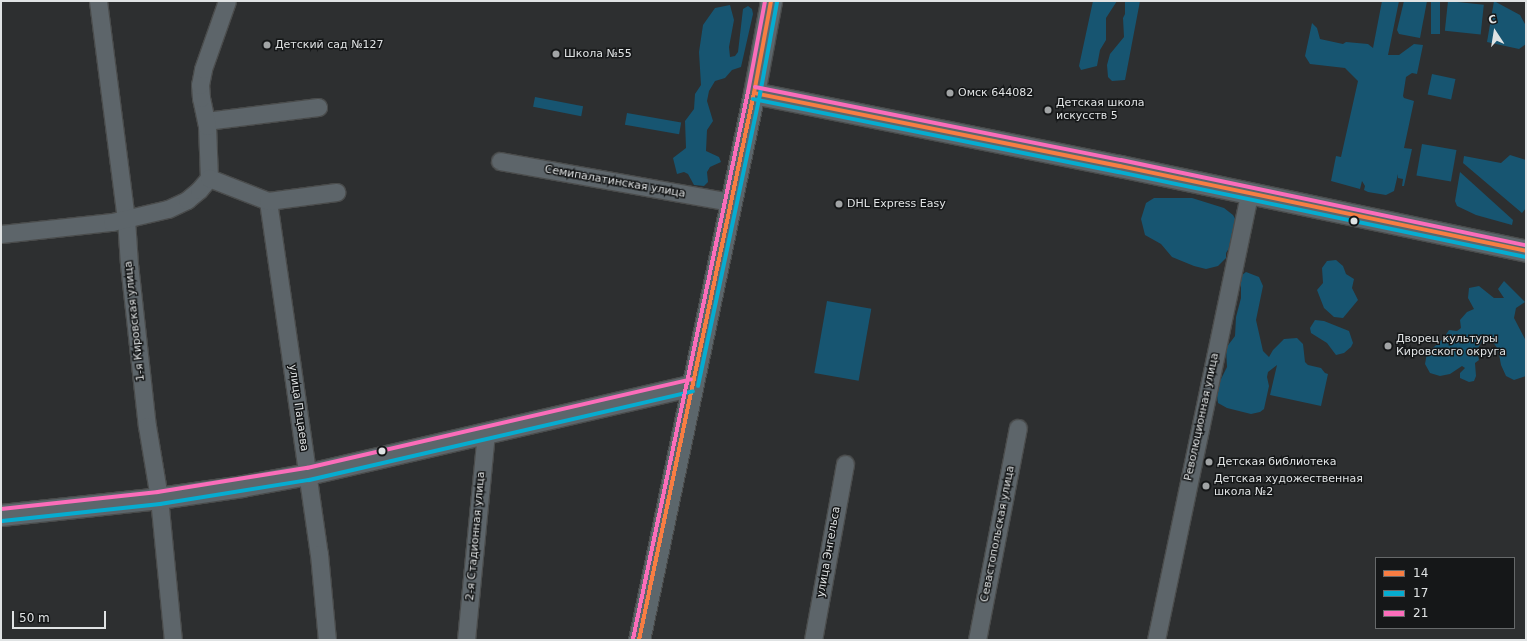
<!DOCTYPE html>
<meta charset="utf-8">
<style>
body{margin:0}
#map{position:relative;width:1527px;height:641px;overflow:hidden;background:#2d2f30;font-family:"DejaVu Sans",sans-serif}
div>[style]{position:absolute}
.green>*{inset:0;background:#175571;transform-origin:0 0}
.roads{filter:drop-shadow(1px 0 #4a4c4c) drop-shadow(-1px 0 #4a4c4c) drop-shadow(0 1px #4a4c4c) drop-shadow(0 -1px #4a4c4c)}
.minor>*{height:17px;margin:-8.5px;padding:0 8.5px;transform-origin:8.5px;border-radius:8.5px;background:#5d656a}
.major>*{height:21px;margin:-10.5px;padding:0 10.5px;transform-origin:10.5px;border-radius:10.5px;background:#5c666b}
.bus-1>*{height:4px;margin:-2px;padding:0 2px;transform-origin:2px;border-radius:2px;background:#f77d43}
.bus-2>*{height:4px;margin:-2px;padding:0 2px;transform-origin:2px;border-radius:2px;background:#06acd0}
.bus-3>*{height:4px;margin:-2px;padding:0 2px;transform-origin:2px;border-radius:2px;background:#fb6dba}
.dots>*{width:11px;height:11px;translate:-50% -50%;box-sizing:border-box;border:2px solid #151718;border-radius:50%}
span{translate:-50% -50%;white-space:nowrap;text-align:center;line-height:1.15;-webkit-text-stroke:3px #151718;paint-order:stroke}
.poi-label{font-size:11px;color:#e0e3e4}
.left{translate:0 -50%;text-align:left}
.street-label{font-size:11px;color:#e0e3e4}
.frame{position:absolute;inset:0;border:2px solid #e0e3e4;pointer-events:none}
.legend{position:absolute;left:1375px;top:557px;width:140px;height:72px;box-sizing:border-box;background:#151718;border:1px solid #66696a;margin:0;padding:5px 7px;list-style:none;font-size:12px;color:#e0e3e4}
.legend li{display:flex;align-items:center;gap:8px;height:20px}
.legend b{width:20px;border:1px solid #66696a}
.north{position:absolute;left:1475px;top:12px;width:40px;height:40px;-webkit-text-stroke:3px #151718;paint-order:stroke;rotate:348deg;font-size:11px;font-weight:700;line-height:16px;text-align:center;color:#e0e3e4}
.north::after{content:'';display:block;margin:auto;width:14px;height:18px;background:#e0e3e4;clip-path:polygon(50% 0,100% 100%,50% 72%,0 100%)}
.scale{position:absolute;left:12px;top:611px;width:94px;height:18px;box-sizing:border-box;border:2px solid #e0e3e4;border-top:0;padding-left:5px;font-size:12px;line-height:14px;white-space:nowrap;color:#e0e3e4;-webkit-text-stroke:3px #151718;paint-order:stroke}
</style>
<div id="map">
<div class="green">
<div style="clip-path:polygon(1093px 1px,1117px 1px,1106px 18px,1106px 40px,1100px 50px,1097px 66px,1081px 70px,1079px 66px)"></div>
<div style="clip-path:polygon(1125px 1px,1140px 1px,1125px 80px,1112px 81px,1108px 77px,1107px 65px,1110px 54px,1124px 37px,1123px 18px,1125px 14px)"></div>
<div style="clip-path:polygon(1382px 1px,1399px 1px,1388px 55px,1399px 55px,1414px 44px,1423px 45px,1417px 74px,1412px 73px,1406px 77px,1403px 96px,1404px 98px,1414px 101px,1404px 148px,1412px 149px,1404px 186px,1402px 186px,1403px 179px,1398px 178px,1398px 174px,1394px 191px,1386px 195px,1368px 192px,1364px 190px,1365px 186px,1362px 181px,1360px 189px,1331px 181px,1336px 156px,1341px 157px,1358px 81px,1345px 68px,1310px 64px,1305px 56px,1312px 23px,1317px 28px,1320px 39px,1343px 44px,1346px 42px,1368px 44px,1373px 48px)"></div>
<div style="clip-path:polygon(1404px 1px,1427px 1px,1420px 38px,1399px 34px,1397px 30px)"></div>
<div style="left:1431px;top:1px;width:9px;height:33px"></div>
<div style="left:1448px;top:1px;width:36px;height:30px;rotate:6deg"></div>
<div style="clip-path:polygon(1494px 1px,1520px 15px,1526px 26px,1526px 44px,1519px 49px,1487px 42px)"></div>
<div style="clip-path:polygon(730px 5px,734px 20px,729px 47px,730px 57px,735px 56px,738px 52px,743px 9px,748px 6px,752px 9px,753px 14px,741px 67px,732px 70px,725px 78px,715px 81px,709px 91px,707px 101px,713px 121px,707px 130px,706px 151px,719px 157px,721px 162px,710px 167px,707px 172px,708px 182px,704px 186px,694px 185px,688px 174px,684px 172px,677px 174px,673px 158px,686px 148px,685px 121px,694px 109px,695px 94px,701px 85px,699px 52px,703px 25px,715px 8px)"></div>
<div style="left:1432px;top:74px;width:24px;height:21px;rotate:12deg"></div>
<div style="left:535px;top:97px;width:49px;height:10px;rotate:11deg"></div>
<div style="left:627px;top:113px;width:55px;height:12px;rotate:10deg"></div>
<div style="left:1422px;top:144px;width:35px;height:32px;rotate:10deg"></div>
<div style="clip-path:polygon(1510px 155px,1526px 160px,1526px 208px,1522px 213px,1463px 163px,1464px 156px,1501px 163px)"></div>
<div style="clip-path:polygon(1460px 172px,1513px 220px,1512px 225px,1476px 215px,1457px 206px,1455px 201px)"></div>
<div style="clip-path:polygon(1154px 198px,1192px 198px,1224px 208px,1233px 215px,1241px 229px,1226px 253px,1226px 258px,1218px 266px,1206px 269px,1194px 266px,1172px 257px,1161px 244px,1145px 235px,1141px 219px,1146px 203px)"></div>
<div style="clip-path:polygon(1336px 260px,1343px 266px,1346px 274px,1354px 279px,1352px 288px,1358px 300px,1343px 318px,1334px 317px,1324px 308px,1317px 290px,1323px 283px,1322px 268px,1327px 261px)"></div>
<div style="clip-path:polygon(1246px 272px,1259px 277px,1263px 286px,1256px 320px,1263px 351px,1269px 357px,1273px 350px,1284px 339px,1297px 338px,1303px 344px,1305px 362px,1308px 365px,1321px 368px,1325px 373px,1328px 374px,1321px 406px,1270px 395px,1277px 365px,1268px 372px,1267px 377px,1269px 386px,1264px 409px,1260px 412px,1251px 414px,1227px 408px,1218px 403px,1216px 389px,1227px 367px,1226px 348px,1235px 336px,1236px 317px,1241px 298px,1241px 279px,1242px 275px)"></div>
<div style="clip-path:polygon(1504px 281px,1525px 302px,1516px 308px,1514px 318px,1526px 341px,1526px 376px,1514px 380px,1506px 376px,1501px 365px,1498px 349px,1492px 341px,1482px 341px,1477px 350px,1479px 360px,1475px 363px,1476px 376px,1474px 381px,1469px 382px,1460px 378px,1460px 373px,1465px 368px,1462px 366px,1450px 374px,1440px 376px,1430px 373px,1425px 364px,1427px 353px,1443px 339px,1449px 330px,1457px 331px,1461px 328px,1460px 320px,1467px 312px,1474px 309px,1468px 298px,1469px 288px,1479px 286px,1494px 298px,1504px 298px,1498px 289px)"></div>
<div style="left:827px;top:301px;width:45px;height:73px;rotate:10deg"></div>
<div style="clip-path:polygon(1315px 320px,1324px 321px,1349px 331px,1353px 343px,1351px 347px,1344px 353px,1336px 355px,1327px 343px,1311px 333px,1310px 328px)"></div>
</div>
<div class="roads">
<div class="minor">
<div style="left:98px;top:1px;width:220px;rotate:82.7deg"></div>
<div style="left:126px;top:219px;width:45px;rotate:86.2deg"></div>
<div style="left:129px;top:264px;width:163px;rotate:83.7deg"></div>
<div style="left:147px;top:426px;width:73px;rotate:80.5deg"></div>
<div style="left:159px;top:498px;width:143px;rotate:84.4deg"></div>
<div style="left:206px;top:121px;width:113px;rotate:-7.1deg"></div>
<div style="left:500px;top:161px;width:235px;rotate:10.1deg"></div>
<div style="left:209px;top:178px;width:52px;rotate:-92.2deg"></div>
<div style="left:207px;top:126px;width:29px;rotate:-102deg"></div>
<div style="left:201px;top:98px;width:13px;rotate:-94deg"></div>
<div style="left:200px;top:85px;width:16px;rotate:-79deg"></div>
<div style="left:203px;top:69px;width:72px;rotate:-70.6deg"></div>
<div style="left:268px;top:201px;width:357px;rotate:81.8deg"></div>
<div style="left:319px;top:554px;width:86px;rotate:84.7deg"></div>
<div style="left:1px;top:234px;width:112px;rotate:-6.2deg"></div>
<div style="left:112px;top:222px;width:57px;rotate:-13.1deg"></div>
<div style="left:168px;top:209px;width:21px;rotate:-25deg"></div>
<div style="left:187px;top:200px;width:16px;rotate:-40deg"></div>
<div style="left:199px;top:190px;width:16px;rotate:-50deg"></div>
<div style="left:209px;top:178px;width:63px;rotate:21.3deg"></div>
<div style="left:268px;top:201px;width:69px;rotate:-7.5deg"></div>
<div style="left:466px;top:640px;width:208px;rotate:-84.5deg"></div>
<div style="left:813px;top:640px;width:179px;rotate:-79.7deg"></div>
<div style="left:977px;top:640px;width:216px;rotate:-79.1deg"></div>
<div style="left:1156px;top:640px;width:456px;rotate:-78.2deg"></div>
</div>
<div class="major">
<div style="left:754px;top:93px;width:373px;rotate:11.3deg"></div>
<div style="left:1120px;top:166px;width:415px;rotate:11.8deg"></div>
<div style="left:1px;top:515px;width:159px;rotate:-6.1deg"></div>
<div style="left:159px;top:498px;width:84px;rotate:-8.2deg"></div>
<div style="left:242px;top:486px;width:67px;rotate:-10.3deg"></div>
<div style="left:308px;top:474px;width:394px;rotate:-13deg"></div>
<div style="left:639px;top:640px;width:559px;rotate:-78.13deg"></div>
<div style="left:754px;top:93px;width:94px;rotate:-79.5deg"></div>
</div>
</div>
<div class="bus-1">
<div style="left:754px;top:93px;width:373px;rotate:11.3deg"></div>
<div style="left:1120px;top:166px;width:415px;rotate:11.8deg"></div>
<div style="left:639px;top:640px;width:559px;rotate:-78.13deg"></div>
<div style="left:754px;top:93px;width:94px;rotate:-79.5deg"></div>
</div>
<div class="bus-2">
<div style="left:753px;top:99px;width:373px;rotate:11.3deg"></div>
<div style="left:1119px;top:172px;width:415px;rotate:11.8deg"></div>
<div style="left:698px;top:386px;width:299px;rotate:-78deg"></div>
<div style="left:760px;top:94px;width:94px;rotate:-79.5deg"></div>
<div style="left:2px;top:521px;width:159px;rotate:-6.1deg"></div>
<div style="left:160px;top:504px;width:151px;rotate:-9.2deg"></div>
<div style="left:309px;top:480px;width:394px;rotate:-13deg"></div>
</div>
<div class="bus-3">
<div style="left:755px;top:87px;width:373px;rotate:11.3deg"></div>
<div style="left:1121px;top:160px;width:414px;rotate:11.9deg"></div>
<div style="left:1px;top:509px;width:158px;rotate:-6.2deg"></div>
<div style="left:158px;top:492px;width:151px;rotate:-9.2deg"></div>
<div style="left:307px;top:468px;width:394px;rotate:-13deg"></div>
<div style="left:633px;top:639px;width:559px;rotate:-78.13deg"></div>
<div style="left:748px;top:92px;width:93px;rotate:-79.4deg"></div>
</div>
<div class="dots">
<div style="left:267px;top:45px;background:#a1a4a5"></div>
<div style="left:556px;top:54px;background:#a1a4a5"></div>
<div style="left:950px;top:93px;background:#a1a4a5"></div>
<div style="left:1048px;top:110px;background:#a1a4a5"></div>
<div style="left:839px;top:204px;background:#a1a4a5"></div>
<div style="left:1354px;top:221px;background:#e0e3e4"></div>
<div style="left:1388px;top:346px;background:#a1a4a5"></div>
<div style="left:382px;top:451px;background:#e0e3e4"></div>
<div style="left:1209px;top:462px;background:#a1a4a5"></div>
<div style="left:1206px;top:486px;background:#a1a4a5"></div>
</div>
<div class="poi-label">
<span class="left" style="left:275px;top:45px">Детский сад №127</span>
<span class="left" style="left:564px;top:54px">Школа №55</span>
<span class="left" style="left:958px;top:93px">Омск 644082</span>
<span class="left" style="left:1056px;top:110px">Детская школа<br>искусств 5</span>
<span class="left" style="left:847px;top:204px">DHL Express Easy</span>
<span class="left" style="left:1396px;top:346px">Дворец культуры<br>Кировского округа</span>
<span class="left" style="left:1217px;top:462px">Детская библиотека</span>
<span class="left" style="left:1214px;top:486px">Детская художественная<br>школа №2</span>
</div>
<div class="street-label">
<span style="left:615px;top:182px;rotate:10deg">Семипалатинская улица</span>
<span style="left:135px;top:321px;rotate:-96deg">1-я Кировская улица</span>
<span style="left:298px;top:408px;rotate:82deg">улица Пацаева</span>
<span style="left:1202px;top:417px;rotate:-78deg">Революционная улица</span>
<span style="left:998px;top:534px;rotate:-79deg">Севастопольская улица</span>
<span style="left:476px;top:536px;rotate:-85deg">2-я Стадионная улица</span>
<span style="left:829px;top:552px;rotate:-80deg">улица Энгельса</span>
</div>
<div class="frame"></div>
<ul class="legend">
<li><b style="height:5px;background:#f77d43"></b>14</li>
<li><b style="height:5px;background:#06acd0"></b>17</li>
<li><b style="height:5px;background:#fb6dba"></b>21</li>
</ul>
<div class="north">С</div>
<div class="scale">50 m</div>
</div>
